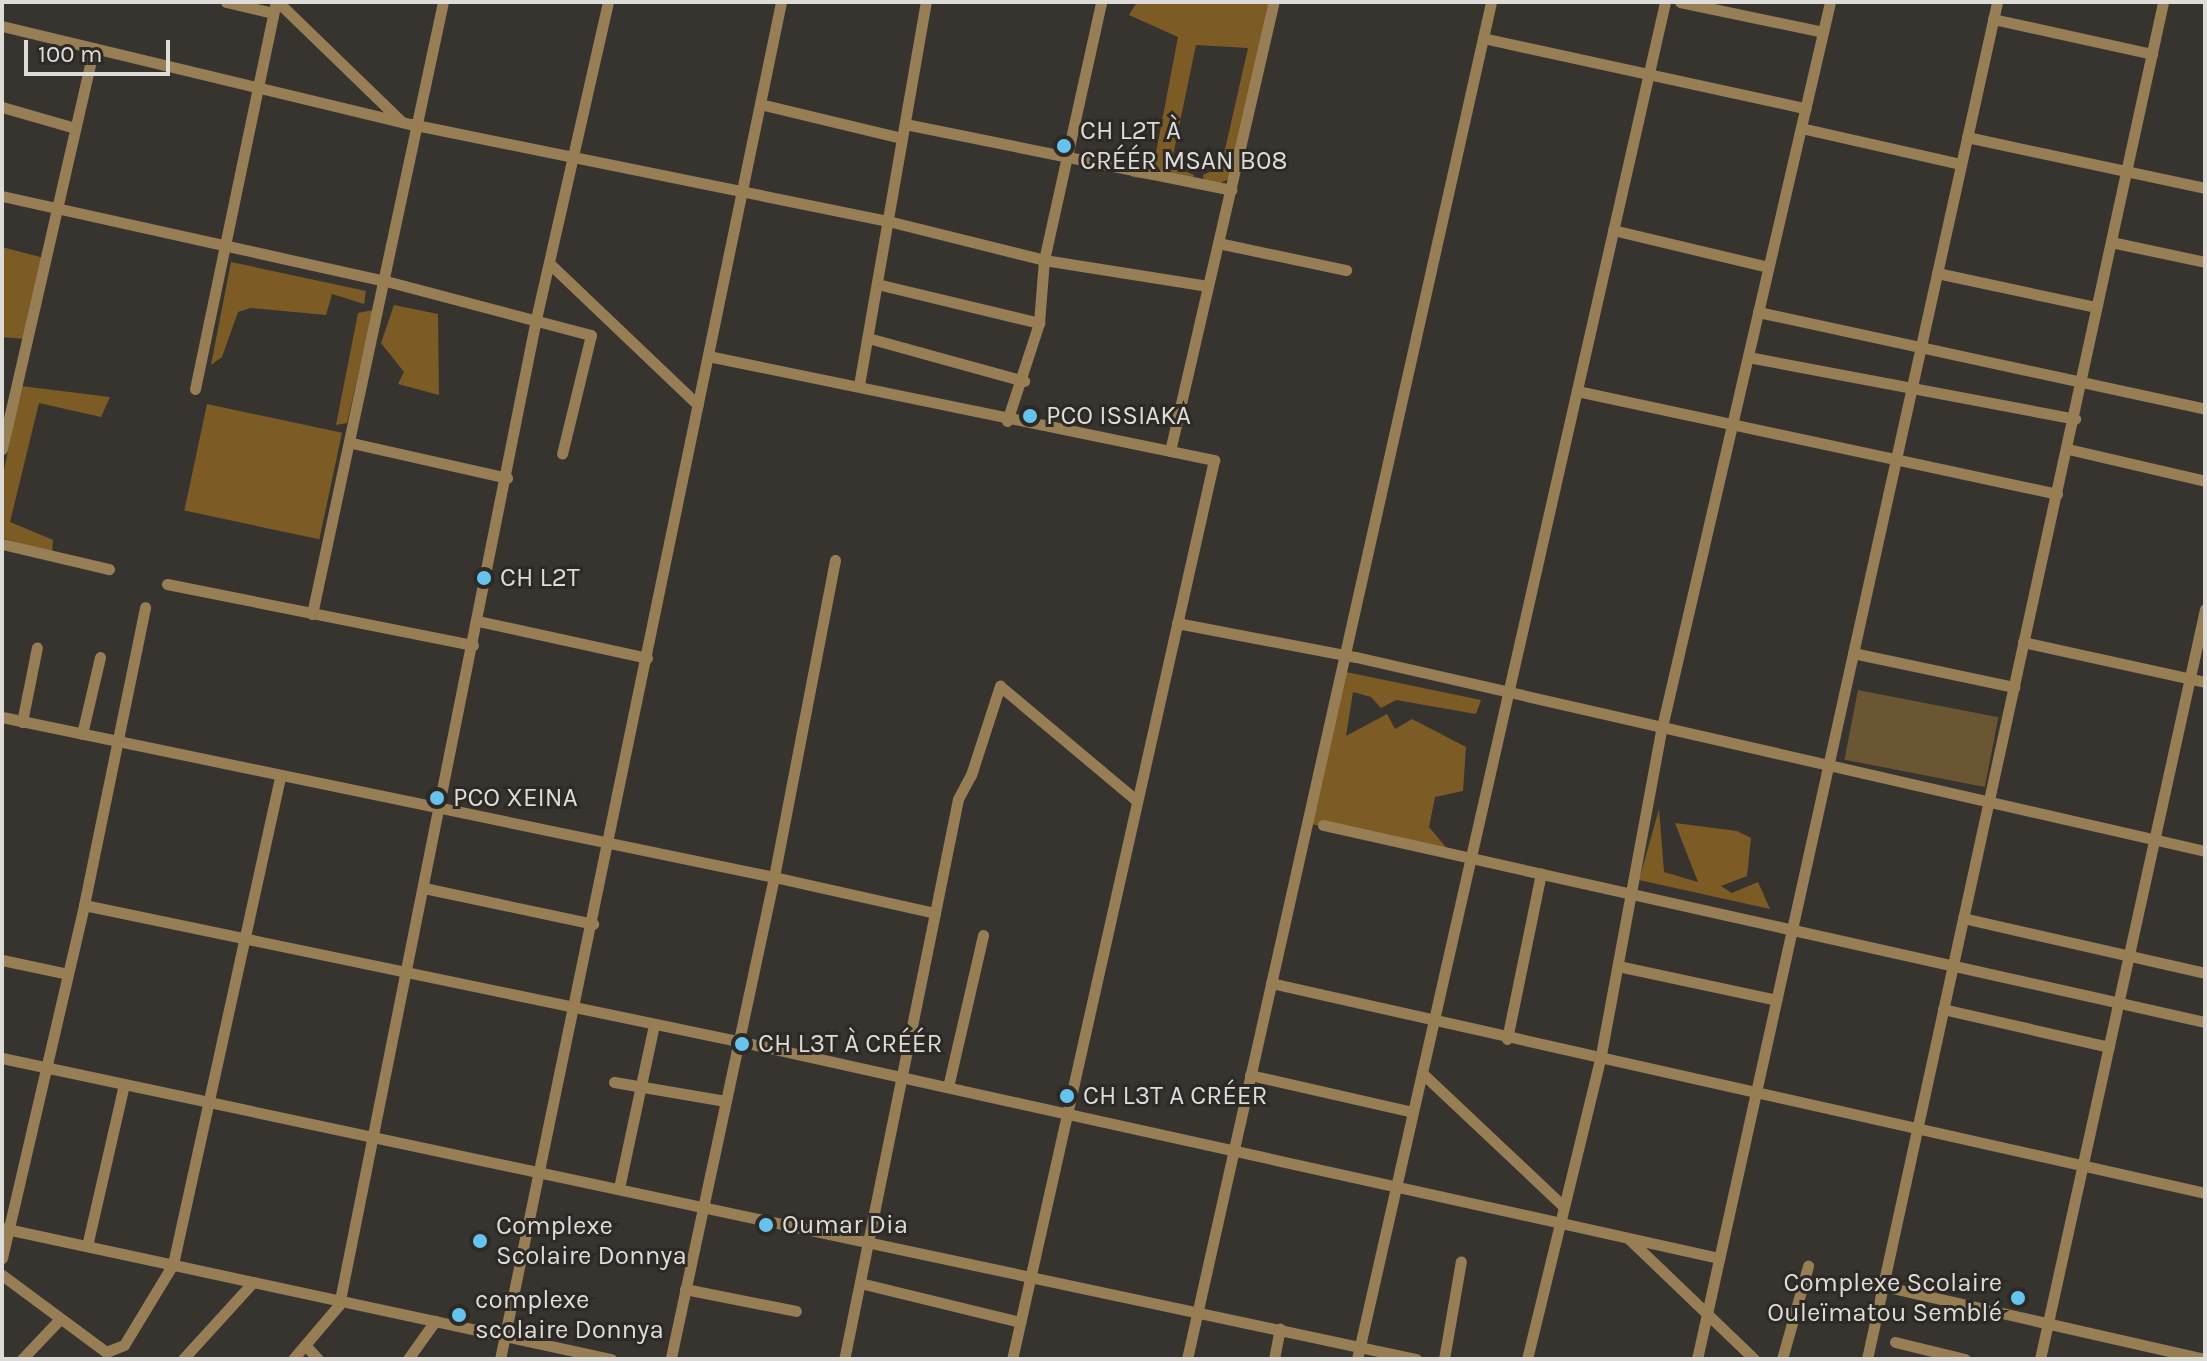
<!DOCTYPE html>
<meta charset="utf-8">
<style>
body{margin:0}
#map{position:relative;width:2207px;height:1361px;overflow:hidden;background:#37342f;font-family:Karla,sans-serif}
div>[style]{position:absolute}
.green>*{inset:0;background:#6b5634;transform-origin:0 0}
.forest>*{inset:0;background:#7c5c24;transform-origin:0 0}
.street>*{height:11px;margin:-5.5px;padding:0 5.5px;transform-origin:5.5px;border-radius:5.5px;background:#977e55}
.dots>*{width:22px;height:22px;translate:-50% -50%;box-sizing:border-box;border:4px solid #2d2a25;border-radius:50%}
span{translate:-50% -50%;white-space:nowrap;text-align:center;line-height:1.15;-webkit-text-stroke:6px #2d2a25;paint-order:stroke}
.poi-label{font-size:26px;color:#dedcd9}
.left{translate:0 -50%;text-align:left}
.right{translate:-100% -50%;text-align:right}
.frame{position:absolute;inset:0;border:4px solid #dedcd9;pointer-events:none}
.scale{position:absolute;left:24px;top:40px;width:146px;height:36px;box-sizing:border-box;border:4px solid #dedcd9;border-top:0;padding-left:10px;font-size:24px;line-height:28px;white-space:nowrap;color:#dedcd9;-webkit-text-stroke:6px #2d2a25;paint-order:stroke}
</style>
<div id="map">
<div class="green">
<div style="left:1858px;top:690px;width:143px;height:71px;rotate:11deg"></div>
</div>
<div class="forest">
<div style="clip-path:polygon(1137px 2px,1276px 2px,1231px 178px,1205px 190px,1203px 175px,1221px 167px,1248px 48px,1196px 45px,1171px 165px,1194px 175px,1191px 185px,1132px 177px,1125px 163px,1155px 158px,1178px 37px,1129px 15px)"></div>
<div style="clip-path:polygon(2px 247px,44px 258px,26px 339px,2px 337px)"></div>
<div style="clip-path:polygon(231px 262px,366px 291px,364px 304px,332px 294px,326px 315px,251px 308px,238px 312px,222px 357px,211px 365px)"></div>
<div style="clip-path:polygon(394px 305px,438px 314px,439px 395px,398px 384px,404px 372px,381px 343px)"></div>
<div style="clip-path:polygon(373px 310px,347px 423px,336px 425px,358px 313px)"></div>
<div style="clip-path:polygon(21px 386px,110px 397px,101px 417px,39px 403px,10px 522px,53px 540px,52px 554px,2px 538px,2px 480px)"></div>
<div style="left:207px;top:404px;width:138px;height:109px;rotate:12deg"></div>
<div style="clip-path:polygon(1346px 672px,1481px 700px,1476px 714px,1396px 700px,1381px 708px,1371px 697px,1353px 692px,1346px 736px,1387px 714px,1395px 729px,1412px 719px,1466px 747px,1463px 791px,1435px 797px,1429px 827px,1450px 852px,1311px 824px)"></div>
<div style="clip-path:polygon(1659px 809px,1664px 872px,1698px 882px,1675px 823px,1737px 831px,1751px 838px,1747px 876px,1721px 886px,1732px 893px,1758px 882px,1770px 909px,1639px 880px)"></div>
</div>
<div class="street">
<div style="left:226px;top:2px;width:48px;rotate:13.2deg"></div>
<div style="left:278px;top:2px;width:171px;rotate:44.1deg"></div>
<div style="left:1680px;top:2px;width:146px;rotate:11.8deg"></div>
<div style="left:1993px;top:19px;width:163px;rotate:12.4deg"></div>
<div style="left:2px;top:26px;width:421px;rotate:13.5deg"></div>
<div style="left:411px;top:124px;width:487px;rotate:11.5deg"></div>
<div style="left:888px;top:221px;width:161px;rotate:14deg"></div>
<div style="left:1044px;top:260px;width:166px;rotate:9deg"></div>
<div style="left:1483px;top:38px;width:330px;rotate:12.3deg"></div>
<div style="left:760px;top:104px;width:146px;rotate:13.5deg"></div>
<div style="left:2px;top:107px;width:76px;rotate:16deg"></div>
<div style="left:905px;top:124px;width:333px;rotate:11.4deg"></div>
<div style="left:1801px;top:128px;width:164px;rotate:12.7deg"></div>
<div style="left:1967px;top:137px;width:243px;rotate:12.1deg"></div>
<div style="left:2px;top:196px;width:393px;rotate:12.5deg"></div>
<div style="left:386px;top:281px;width:212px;rotate:14.8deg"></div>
<div style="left:591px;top:335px;width:122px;rotate:103.7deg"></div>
<div style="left:1613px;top:230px;width:159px;rotate:13.4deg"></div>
<div style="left:2111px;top:242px;width:96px;rotate:12deg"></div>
<div style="left:1218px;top:243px;width:131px;rotate:11.9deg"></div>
<div style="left:550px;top:264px;width:204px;rotate:43.6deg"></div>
<div style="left:1937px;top:273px;width:163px;rotate:12.1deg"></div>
<div style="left:877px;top:284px;width:167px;rotate:13.5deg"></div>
<div style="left:1758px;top:312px;width:457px;rotate:12.2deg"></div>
<div style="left:868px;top:338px;width:162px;rotate:15.4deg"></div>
<div style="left:708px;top:356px;width:517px;rotate:11.61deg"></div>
<div style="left:1214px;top:460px;width:921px;rotate:102.66deg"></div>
<div style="left:1748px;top:357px;width:333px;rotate:10.7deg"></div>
<div style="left:859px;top:385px;width:389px;rotate:-80.1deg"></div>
<div style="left:195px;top:389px;width:395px;rotate:-78.2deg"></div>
<div style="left:1577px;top:391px;width:491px;rotate:12.1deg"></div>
<div style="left:1007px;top:421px;width:103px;rotate:-71.9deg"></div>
<div style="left:1039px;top:323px;width:63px;rotate:-85.5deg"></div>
<div style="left:1044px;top:260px;width:264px;rotate:-77.5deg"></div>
<div style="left:352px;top:443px;width:159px;rotate:12.7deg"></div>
<div style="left:2px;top:449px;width:411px;rotate:-77.1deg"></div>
<div style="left:2068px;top:449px;width:141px;rotate:13.1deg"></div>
<div style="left:1170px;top:451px;width:461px;rotate:-77deg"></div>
<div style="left:2px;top:544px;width:110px;rotate:13.2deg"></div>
<div style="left:835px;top:560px;width:323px;rotate:100.9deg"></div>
<div style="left:774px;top:877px;width:165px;rotate:12.6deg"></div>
<div style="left:935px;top:913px;width:455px;rotate:101.5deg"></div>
<div style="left:167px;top:584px;width:312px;rotate:11.3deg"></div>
<div style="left:312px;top:614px;width:626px;rotate:-77.92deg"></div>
<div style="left:478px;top:621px;width:173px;rotate:12.3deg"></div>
<div style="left:1177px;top:623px;width:182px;rotate:10.8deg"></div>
<div style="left:1356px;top:657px;width:871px;rotate:12.87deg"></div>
<div style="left:2023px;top:642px;width:186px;rotate:12.4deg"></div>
<div style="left:1853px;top:653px;width:165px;rotate:11.9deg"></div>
<div style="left:2px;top:717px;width:788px;rotate:11.71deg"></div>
<div style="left:774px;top:877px;width:493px;rotate:102.1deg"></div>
<div style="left:22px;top:722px;width:76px;rotate:-78.7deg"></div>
<div style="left:82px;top:734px;width:79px;rotate:-76.8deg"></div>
<div style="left:1323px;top:825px;width:904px;rotate:12.59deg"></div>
<div style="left:424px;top:888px;width:173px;rotate:12deg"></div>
<div style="left:84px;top:905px;width:668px;rotate:11.75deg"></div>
<div style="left:738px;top:1041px;width:1005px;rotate:12.47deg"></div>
<div style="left:935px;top:913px;width:116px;rotate:-78.6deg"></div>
<div style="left:958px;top:799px;width:27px;rotate:-62deg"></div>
<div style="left:971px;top:775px;width:94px;rotate:-72deg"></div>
<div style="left:1000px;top:686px;width:179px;rotate:40deg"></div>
<div style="left:1963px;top:918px;width:248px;rotate:12.8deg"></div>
<div style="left:2px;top:960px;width:67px;rotate:12deg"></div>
<div style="left:1618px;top:966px;width:162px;rotate:12.1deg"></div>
<div style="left:1271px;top:983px;width:957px;rotate:12.67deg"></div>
<div style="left:1943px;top:1009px;width:170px;rotate:12.9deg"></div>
<div style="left:1507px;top:1039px;width:169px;rotate:-78.4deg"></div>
<div style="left:2px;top:1058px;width:1446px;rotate:12.02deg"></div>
<div style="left:1422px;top:1073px;width:192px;rotate:43.3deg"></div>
<div style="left:1250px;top:1075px;width:167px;rotate:12.8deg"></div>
<div style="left:614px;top:1082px;width:113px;rotate:9.7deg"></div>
<div style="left:948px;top:1087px;width:156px;rotate:-77deg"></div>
<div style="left:619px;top:1188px;width:167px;rotate:-77.9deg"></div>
<div style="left:2px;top:1228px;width:623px;rotate:12.14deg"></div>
<div style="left:1629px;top:1239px;width:173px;rotate:43.8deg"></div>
<div style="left:87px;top:1246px;width:166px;rotate:-77.1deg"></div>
<div style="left:2px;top:1258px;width:362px;rotate:-76.9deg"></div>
<div style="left:84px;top:905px;width:304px;rotate:-78.4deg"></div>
<div style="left:2px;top:1275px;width:129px;rotate:36.5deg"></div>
<div style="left:106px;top:1352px;width:19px;rotate:-21deg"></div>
<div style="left:124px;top:1345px;width:95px;rotate:-58.8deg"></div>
<div style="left:173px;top:1264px;width:498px;rotate:-77.6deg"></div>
<div style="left:860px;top:1283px;width:165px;rotate:13.7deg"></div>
<div style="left:1883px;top:1286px;width:329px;rotate:12.8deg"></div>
<div style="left:685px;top:1289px;width:113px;rotate:11.2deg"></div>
<div style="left:1895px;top:1342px;width:72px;rotate:13.7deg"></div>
<div style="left:305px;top:1345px;width:19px;rotate:47deg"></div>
<div style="left:22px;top:1359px;width:55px;rotate:-46.5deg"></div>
<div style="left:183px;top:1359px;width:104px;rotate:-47.7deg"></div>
<div style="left:293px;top:1359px;width:71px;rotate:-49.6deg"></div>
<div style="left:339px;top:1305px;width:1005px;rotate:-78.7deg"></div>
<div style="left:536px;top:319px;width:325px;rotate:-77.2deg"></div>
<div style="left:408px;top:1359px;width:47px;rotate:-54.6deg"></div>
<div style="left:500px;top:1359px;width:1386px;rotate:-78.3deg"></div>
<div style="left:1187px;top:1359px;width:1391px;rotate:-77.37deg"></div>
<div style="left:1274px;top:1359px;width:31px;rotate:-79deg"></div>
<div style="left:1357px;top:1359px;width:1392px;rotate:-77.21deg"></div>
<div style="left:1444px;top:1359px;width:99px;rotate:-80.2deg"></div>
<div style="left:1527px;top:1359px;width:308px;rotate:-76.3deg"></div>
<div style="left:1600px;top:1060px;width:339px;rotate:-79.5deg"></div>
<div style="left:1662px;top:727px;width:744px;rotate:-76.95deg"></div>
<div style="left:1697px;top:1359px;width:1390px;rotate:-77.53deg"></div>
<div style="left:1782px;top:1359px;width:97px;rotate:-74.4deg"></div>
<div style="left:1867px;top:1359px;width:1389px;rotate:-77.69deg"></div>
<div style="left:2040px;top:1359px;width:768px;rotate:-77.59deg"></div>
</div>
<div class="dots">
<div style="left:1064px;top:146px;background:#65c4ef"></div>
<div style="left:1030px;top:416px;background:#65c4ef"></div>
<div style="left:484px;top:578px;background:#65c4ef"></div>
<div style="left:437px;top:798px;background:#65c4ef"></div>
<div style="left:742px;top:1044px;background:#65c4ef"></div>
<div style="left:1067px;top:1096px;background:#65c4ef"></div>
<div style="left:766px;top:1225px;background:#65c4ef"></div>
<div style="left:480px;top:1241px;background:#65c4ef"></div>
<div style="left:2018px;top:1298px;background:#65c4ef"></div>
<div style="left:459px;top:1315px;background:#65c4ef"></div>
</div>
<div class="poi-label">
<span class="left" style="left:1080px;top:146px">CH L2T À<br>CRÉÉR MSAN B08</span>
<span class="left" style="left:1046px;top:416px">PCO ISSIAKA</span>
<span class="left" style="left:500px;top:578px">CH L2T</span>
<span class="left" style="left:453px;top:798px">PCO XEINA</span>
<span class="left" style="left:758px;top:1044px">CH L3T À CRÉÉR</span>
<span class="left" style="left:1083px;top:1096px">CH L3T A CRÉER</span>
<span class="left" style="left:782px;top:1225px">Oumar Dia</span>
<span class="left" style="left:496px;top:1241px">Complexe<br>Scolaire Donnya</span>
<span class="right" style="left:2002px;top:1298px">Complexe Scolaire<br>Ouleïmatou Semblé</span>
<span class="left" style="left:475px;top:1315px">complexe<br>scolaire Donnya</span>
</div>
<div class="frame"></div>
<div class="scale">100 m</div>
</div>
